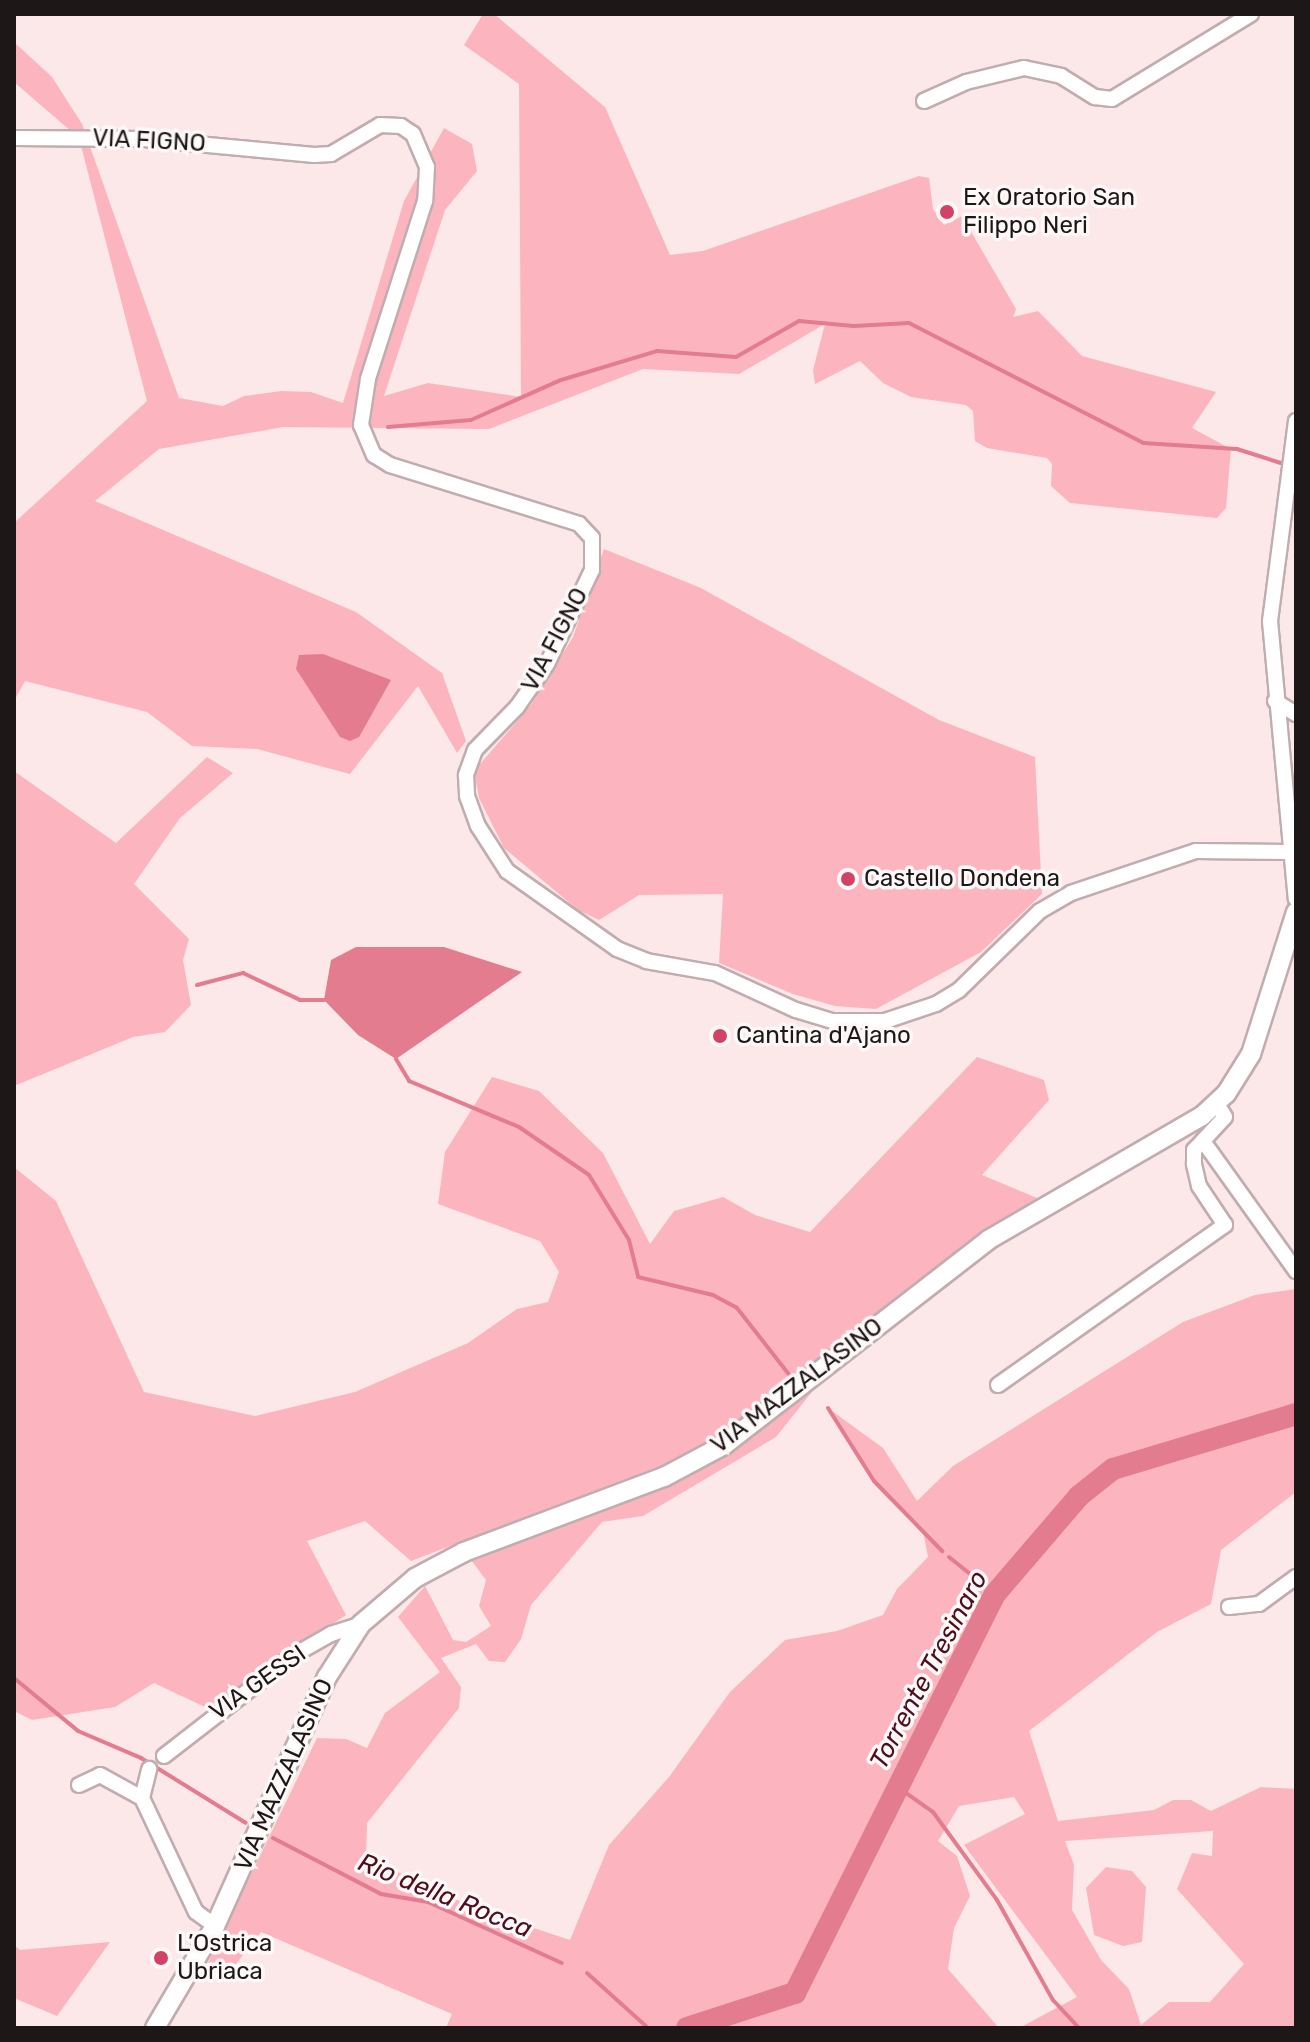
<!DOCTYPE html>
<meta charset="utf-8">
<style>
body{margin:0}
#map{position:relative;width:1310px;height:2042px;overflow:hidden;background:#fce7e9;font-family:Rubik,sans-serif}
div>[style]{position:absolute}
.green>*{inset:0;background:#fcb5bf}
.water>*{inset:0;background:#e27c8e}
.stream>*{height:4px;margin:-2px;padding:0 2px;transform-origin:2px;border-radius:2px;background:#e27c8e}
.river>*{height:22px;margin:-11px;padding:0 11px;transform-origin:11px;border-radius:11px;background:#e27c8e}
.roads{filter:drop-shadow(2px 0 #c1adaf) drop-shadow(-2px 0 #c1adaf) drop-shadow(0 2px #c1adaf) drop-shadow(0 -2px #c1adaf)}
.minor>*{height:14px;margin:-7px;padding:0 7px;transform-origin:7px;border-radius:7px;background:#fff}
.major>*{height:18px;margin:-9px;padding:0 9px;transform-origin:9px;border-radius:9px;background:#fff}
.dots>*{width:22px;height:22px;translate:-50% -50%;box-sizing:border-box;border:4px solid #fdf9f9;border-radius:50%}
span{translate:-50% -50%;white-space:nowrap;text-align:center;line-height:1.15;-webkit-text-stroke:7px #fdf9f9;paint-order:stroke}
.street-label{font-size:24px;color:#1e1717}
.poi-label{font-size:24px;color:#1e1717}
.left{translate:0 -50%;text-align:left}
.water-label{font-size:26px;color:#4d0e1f;font-style:italic}
.frame{position:absolute;inset:0;border:16px solid #1e1717;pointer-events:none}
</style>
<div id="map">
<div class="green">
<div style="clip-path:polygon(483px 14px,494px 14px,605px 107px,670px 255px,703px 251px,919px 176px,929px 178px,933px 209px,944px 225px,962px 216px,1016px 309px,1013px 317px,1038px 311px,1082px 356px,1216px 392px,1192px 428px,1231px 449px,1226px 508px,1217px 518px,1070px 503px,1051px 486px,1052px 464px,1047px 458px,987px 448px,975px 441px,973px 411px,966px 405px,911px 397px,883px 383px,860px 361px,815px 384px,813px 370px,825px 324px,739px 374px,643px 369px,489px 429px,283px 427px,159px 449px,95px 501px,356px 612px,442px 673px,466px 741px,457px 753px,418px 686px,350px 774px,257px 749px,192px 746px,147px 712px,25px 681px,14px 701px,14px 523px,147px 401px,79px 138px,14px 82px,14px 42px,52px 77px,82px 124px,179px 398px,223px 406px,244px 396px,281px 391px,311px 392px,343px 403px,404px 201px,444px 128px,472px 144px,477px 171px,445px 210px,384px 396px,428px 383px,521px 397px,519px 84px,464px 45px)"></div>
<div style="clip-path:polygon(604px 549px,701px 588px,939px 720px,1035px 757px,1042px 894px,981px 952px,876px 1009px,835px 1006px,793px 994px,719px 963px,723px 894px,639px 895px,599px 920px,578px 910px,504px 848px,479px 798px,474px 771px,531px 705px,573px 637px)"></div>
<div style="clip-path:polygon(207px 757px,233px 773px,180px 818px,134px 884px,189px 939px,183px 960px,191px 1005px,165px 1032px,133px 1037px,14px 1086px,14px 771px,116px 843px)"></div>
<div style="clip-path:polygon(977px 1057px,1044px 1080px,1049px 1100px,982px 1175px,1042px 1200px,954px 1253px,736px 1424px,678px 1459px,411px 1561px,365px 1521px,307px 1541px,346px 1615px,207px 1708px,154px 1683px,115px 1707px,32px 1720px,14px 1711px,14px 1167px,56px 1201px,144px 1392px,255px 1416px,355px 1392px,468px 1343px,517px 1309px,548px 1302px,559px 1272px,540px 1241px,438px 1204px,445px 1152px,492px 1077px,539px 1091px,603px 1153px,650px 1244px,674px 1211px,723px 1197px,755px 1215px,810px 1232px)"></div>
<div style="clip-path:polygon(evenodd,1296px 1289px,1296px 1492px,1221px 1550px,1211px 1604px,1157px 1632px,1029px 1731px,1058px 1821px,1154px 1810px,1173px 1800px,1191px 1800px,1211px 1811px,1261px 1787px,1296px 1789px,1296px 2028px,1019px 2028px,1077px 1997px,964px 1845px,1025px 1814px,1014px 1797px,959px 1806px,938px 1841px,957px 1856px,970px 1896px,954px 1928px,948px 1969px,999px 2028px,446px 2028px,452px 2014px,261px 1932px,221px 1983px,206px 1967px,317px 1738px,346px 1739px,367px 1748px,385px 1713px,440px 1672px,398px 1617px,425px 1586px,453px 1640px,466px 1642px,491px 1626px,479px 1606px,486px 1580px,468px 1556px,759px 1428px,815px 1388px,776px 1437px,643px 1516px,602px 1522px,531px 1605px,521px 1639px,505px 1662px,489px 1661px,476px 1644px,441px 1658px,461px 1687px,459px 1708px,367px 1823px,366px 1857px,476px 1909px,570px 1940px,609px 1845px,669px 1777px,730px 1692px,785px 1640px,837px 1631px,883px 1615px,897px 1589px,928px 1557px,923px 1531px,874px 1481px,828px 1408px,883px 1448px,917px 1501px,953px 1466px,1183px 1322px,1255px 1295px,1296px 1289px,1213px 1831px,1212px 1856px,1192px 1853px,1177px 1889px,1244px 1964px,1210px 2002px,1169px 2002px,1141px 2025px,1129px 1989px,1101px 1960px,1072px 1910px,1074px 1865px,1065px 1841px,1213px 1831px)"></div>
<div style="clip-path:polygon(1106px 1867px,1132px 1871px,1146px 1887px,1142px 1942px,1123px 1946px,1094px 1935px,1086px 1888px)"></div>
<div style="clip-path:polygon(110px 1942px,57px 2016px,14px 1998px,14px 1945px,20px 1950px)"></div>
</div>
<div class="water">
<div style="clip-path:polygon(323px 654px,391px 680px,359px 737px,350px 741px,340px 737px,296px 669px,299px 655px)"></div>
<div style="clip-path:polygon(356px 947px,444px 947px,522px 972px,396px 1059px,358px 1035px,324px 1000px,331px 960px)"></div>
</div>
<div class="stream">
<div style="left:388px;top:427px;width:83px;rotate:-4.8deg"></div>
<div style="left:471px;top:420px;width:98px;rotate:-24deg"></div>
<div style="left:561px;top:380px;width:100px;rotate:-16.8deg"></div>
<div style="left:657px;top:351px;width:79px;rotate:4.3deg"></div>
<div style="left:736px;top:357px;width:73px;rotate:-29.7deg"></div>
<div style="left:799px;top:321px;width:55px;rotate:5.2deg"></div>
<div style="left:854px;top:326px;width:55px;rotate:-3.1deg"></div>
<div style="left:909px;top:323px;width:263px;rotate:27.1deg"></div>
<div style="left:1143px;top:443px;width:94px;rotate:3.7deg"></div>
<div style="left:1237px;top:449px;width:46px;rotate:17.7deg"></div>
<div style="left:197px;top:985px;width:48px;rotate:-14.6deg"></div>
<div style="left:243px;top:973px;width:63px;rotate:25.3deg"></div>
<div style="left:300px;top:1000px;width:24px"></div>
<div style="left:396px;top:1059px;width:26px;rotate:59deg"></div>
<div style="left:409px;top:1081px;width:119px;rotate:22.7deg"></div>
<div style="left:519px;top:1127px;width:85px;rotate:34.4deg"></div>
<div style="left:589px;top:1175px;width:76px;rotate:58.4deg"></div>
<div style="left:629px;top:1240px;width:38px;rotate:76deg"></div>
<div style="left:638px;top:1277px;width:77px;rotate:13.5deg"></div>
<div style="left:713px;top:1295px;width:27px;rotate:28deg"></div>
<div style="left:737px;top:1308px;width:88px;rotate:52deg"></div>
<div style="left:828px;top:1408px;width:86px;rotate:57.8deg"></div>
<div style="left:874px;top:1481px;width:98px;rotate:45.8deg"></div>
<div style="left:949px;top:1557px;width:59px;rotate:38.8deg"></div>
<div style="left:14px;top:1678px;width:83px;rotate:39.6deg"></div>
<div style="left:78px;top:1731px;width:69px;rotate:23.2deg"></div>
<div style="left:141px;top:1758px;width:123px;rotate:31.8deg"></div>
<div style="left:896px;top:1786px;width:45px;rotate:35.1deg"></div>
<div style="left:933px;top:1812px;width:109px;rotate:54deg"></div>
<div style="left:997px;top:1900px;width:115px;rotate:60.8deg"></div>
<div style="left:1053px;top:2000px;width:38px;rotate:47deg"></div>
<div style="left:273px;top:1838px;width:122px;rotate:27.4deg"></div>
<div style="left:381px;top:1894px;width:48px;rotate:9.7deg"></div>
<div style="left:428px;top:1902px;width:147px;rotate:24.5deg"></div>
<div style="left:587px;top:1973px;width:82px;rotate:42deg"></div>
</div>
<div class="river">
<div style="left:687px;top:2028px;width:114px;rotate:-18deg"></div>
<div style="left:795px;top:1993px;width:446px;rotate:-63.4deg"></div>
<div style="left:995px;top:1594px;width:129px;rotate:-49.4deg"></div>
<div style="left:1079px;top:1496px;width:43px;rotate:-38.5deg"></div>
<div style="left:1113px;top:1469px;width:191px;rotate:-16.7deg"></div>
</div>
<div class="roads">
<div class="minor">
<div style="left:924px;top:101px;width:46px;rotate:-24.3deg"></div>
<div style="left:966px;top:82px;width:60px;rotate:-13.6deg"></div>
<div style="left:1024px;top:68px;width:38px;rotate:12deg"></div>
<div style="left:1061px;top:76px;width:40px;rotate:32deg"></div>
<div style="left:1095px;top:97px;width:17px;rotate:7deg"></div>
<div style="left:1112px;top:99px;width:163px;rotate:-31.4deg"></div>
<div style="left:14px;top:138px;width:130px;rotate:0.4deg"></div>
<div style="left:144px;top:139px;width:171px;rotate:5.4deg"></div>
<div style="left:314px;top:155px;width:17px;rotate:-3deg"></div>
<div style="left:331px;top:154px;width:57px;rotate:-30.6deg"></div>
<div style="left:380px;top:125px;width:21px;rotate:3deg"></div>
<div style="left:401px;top:126px;width:14px;rotate:34deg"></div>
<div style="left:413px;top:134px;width:36px;rotate:67deg"></div>
<div style="left:427px;top:167px;width:34px;rotate:93deg"></div>
<div style="left:425px;top:201px;width:187px;rotate:107.8deg"></div>
<div style="left:368px;top:379px;width:47px;rotate:98.7deg"></div>
<div style="left:361px;top:425px;width:33px;rotate:67deg"></div>
<div style="left:374px;top:455px;width:19px;rotate:32deg"></div>
<div style="left:390px;top:465px;width:198px;rotate:17.3deg"></div>
<div style="left:579px;top:524px;width:19px;rotate:47deg"></div>
<div style="left:592px;top:538px;width:32px;rotate:90deg"></div>
<div style="left:592px;top:570px;width:104px;rotate:115.6deg"></div>
<div style="left:547px;top:664px;width:52px;rotate:124.9deg"></div>
<div style="left:517px;top:707px;width:60px;rotate:134.3deg"></div>
<div style="left:475px;top:750px;width:27px;rotate:110deg"></div>
<div style="left:466px;top:775px;width:21px;rotate:87deg"></div>
<div style="left:467px;top:796px;width:32px;rotate:70deg"></div>
<div style="left:478px;top:826px;width:54px;rotate:57.2deg"></div>
<div style="left:507px;top:871px;width:135px;rotate:35.3deg"></div>
<div style="left:617px;top:949px;width:31px;rotate:22deg"></div>
<div style="left:646px;top:961px;width:70px;rotate:9.9deg"></div>
<div style="left:715px;top:973px;width:89px;rotate:24.6deg"></div>
<div style="left:796px;top:1010px;width:39px;rotate:17deg"></div>
<div style="left:833px;top:1021px;width:52px"></div>
<div style="left:885px;top:1021px;width:54px;rotate:-18.4deg"></div>
<div style="left:936px;top:1004px;width:27px;rotate:-31deg"></div>
<div style="left:959px;top:990px;width:113px;rotate:-44.3deg"></div>
<div style="left:1040px;top:911px;width:36px;rotate:-30deg"></div>
<div style="left:1071px;top:893px;width:132px;rotate:-18.6deg"></div>
<div style="left:1196px;top:851px;width:93px;rotate:0.6deg"></div>
<div style="left:1296px;top:421px;width:202px;rotate:97.4deg"></div>
<div style="left:1270px;top:621px;width:279px;rotate:84.7deg"></div>
<div style="left:1275px;top:701px;width:25px;rotate:32deg"></div>
<div style="left:1217px;top:1104px;width:15px;rotate:58deg"></div>
<div style="left:1225px;top:1117px;width:33px;rotate:133deg"></div>
<div style="left:1203px;top:1141px;width:160px;rotate:54.4deg"></div>
<div style="left:998px;top:1385px;width:278px;rotate:-35.2deg"></div>
<div style="left:1225px;top:1225px;width:47px;rotate:-123.7deg"></div>
<div style="left:1199px;top:1186px;width:23px;rotate:-103deg"></div>
<div style="left:1194px;top:1164px;width:14px;rotate:-90deg"></div>
<div style="left:1194px;top:1150px;width:13px;rotate:-45deg"></div>
<div style="left:1229px;top:1607px;width:30px;rotate:-6deg"></div>
<div style="left:1259px;top:1604px;width:46px;rotate:-36.1deg"></div>
<div style="left:164px;top:1756px;width:165px;rotate:-37.8deg"></div>
<div style="left:294px;top:1655px;width:43px;rotate:-29.6deg"></div>
<div style="left:331px;top:1634px;width:32px;rotate:-18deg"></div>
<div style="left:79px;top:1785px;width:23px;rotate:-25deg"></div>
<div style="left:100px;top:1775px;width:48px;rotate:28.7deg"></div>
<div style="left:142px;top:1798px;width:126px;rotate:64.7deg"></div>
<div style="left:196px;top:1912px;width:24px;rotate:36deg"></div>
<div style="left:142px;top:1798px;width:30px;rotate:-76deg"></div>
</div>
<div class="major">
<div style="left:155px;top:2028px;width:118px;rotate:-59.5deg"></div>
<div style="left:215px;top:1926px;width:273px;rotate:-65.8deg"></div>
<div style="left:327px;top:1677px;width:63px;rotate:-57.3deg"></div>
<div style="left:361px;top:1624px;width:71px;rotate:-40.4deg"></div>
<div style="left:415px;top:1578px;width:55px;rotate:-28deg"></div>
<div style="left:464px;top:1552px;width:214px;rotate:-20.6deg"></div>
<div style="left:664px;top:1477px;width:68px;rotate:-28.1deg"></div>
<div style="left:724px;top:1445px;width:334px;rotate:-37.8deg"></div>
<div style="left:988px;top:1240px;width:247px;rotate:-30.1deg"></div>
<div style="left:1202px;top:1116px;width:33px;rotate:-43deg"></div>
<div style="left:1226px;top:1094px;width:47px;rotate:-58deg"></div>
<div style="left:1251px;top:1054px;width:149px;rotate:-72.4deg"></div>
</div>
</div>
<div class="dots">
<div style="left:947px;top:212px;background:#d24266"></div>
<div style="left:848px;top:879px;background:#d24266"></div>
<div style="left:720px;top:1036px;background:#d24266"></div>
<div style="left:161px;top:1958px;background:#d24266"></div>
</div>
<div class="street-label">
<span style="left:149px;top:141px;rotate:3deg">VIA FIGNO</span>
<span style="left:555px;top:640px;rotate:-62deg">VIA FIGNO</span>
<span style="left:797px;top:1386px;rotate:-37deg">VIA MAZZALASINO</span>
<span style="left:258px;top:1683px;rotate:-35deg">VIA GESSI</span>
<span style="left:284px;top:1775px;rotate:-66deg">VIA MAZZALASINO</span>
</div>
<div class="poi-label">
<span class="left" style="left:963px;top:212px">Ex Oratorio San<br>Filippo Neri</span>
<span class="left" style="left:864px;top:879px">Castello Dondena</span>
<span class="left" style="left:736px;top:1036px">Cantina d'Ajano</span>
<span class="left" style="left:177px;top:1958px">L’Ostrica<br>Ubriaca</span>
</div>
<div class="water-label">
<span style="left:929px;top:1670px;rotate:-62deg">Torrente Tresinaro</span>
<span style="left:445px;top:1896px;rotate:22deg">Rio della Rocca</span>
</div>
<div class="frame"></div>
</div>
